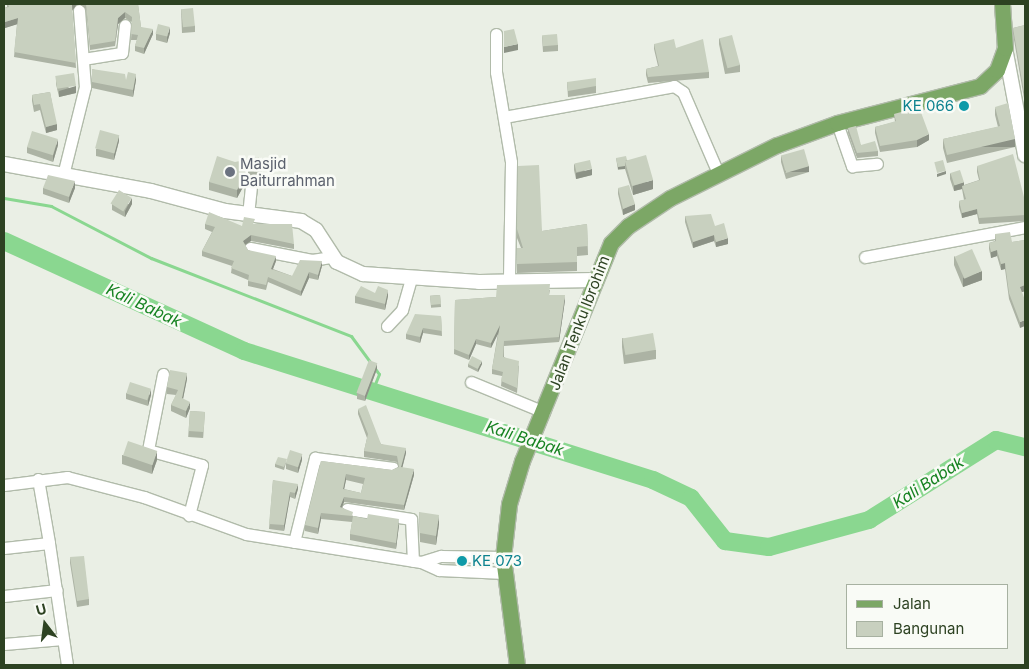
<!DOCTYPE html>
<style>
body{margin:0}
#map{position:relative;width:1029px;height:669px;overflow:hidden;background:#eaefe5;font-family:Inter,sans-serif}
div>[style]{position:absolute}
.stream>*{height:3px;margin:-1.5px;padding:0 1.5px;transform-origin:1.5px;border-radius:1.5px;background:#8ad790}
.river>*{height:18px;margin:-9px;padding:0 9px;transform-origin:9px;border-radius:9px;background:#8ad790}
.roads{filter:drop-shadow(1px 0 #b1bbaa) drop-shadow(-1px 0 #b1bbaa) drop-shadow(0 1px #b1bbaa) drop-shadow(0 -1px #b1bbaa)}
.minor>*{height:11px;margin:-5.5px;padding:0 5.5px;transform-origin:5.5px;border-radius:5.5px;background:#fff}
.tertiary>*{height:14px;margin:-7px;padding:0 7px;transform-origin:7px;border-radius:7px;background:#fff}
.primary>*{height:15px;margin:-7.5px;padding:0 7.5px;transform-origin:7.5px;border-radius:7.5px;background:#7ca766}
.wall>*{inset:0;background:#acb3a4;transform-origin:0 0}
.shaded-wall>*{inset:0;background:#8c9286;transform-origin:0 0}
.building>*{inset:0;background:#c8d0bf;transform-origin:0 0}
.dots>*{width:14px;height:14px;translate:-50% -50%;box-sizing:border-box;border:2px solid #f9fbf6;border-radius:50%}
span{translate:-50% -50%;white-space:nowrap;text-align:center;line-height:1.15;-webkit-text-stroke:5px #f9fbf6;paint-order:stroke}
.culture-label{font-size:15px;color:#0d838f}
.right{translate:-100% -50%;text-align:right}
.left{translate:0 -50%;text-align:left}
.worship-label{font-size:15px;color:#5b616d}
.street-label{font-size:15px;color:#2d4222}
.water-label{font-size:16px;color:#178322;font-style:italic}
.frame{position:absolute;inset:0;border:5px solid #2d4222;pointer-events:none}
.legend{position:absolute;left:846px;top:584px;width:162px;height:65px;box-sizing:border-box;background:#f9fbf6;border:1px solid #a7b1a1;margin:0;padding:6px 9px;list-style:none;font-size:15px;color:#2d4222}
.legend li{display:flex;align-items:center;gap:10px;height:25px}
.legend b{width:25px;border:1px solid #a7b1a1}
.north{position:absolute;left:20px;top:599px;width:50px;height:50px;-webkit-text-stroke:4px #f9fbf6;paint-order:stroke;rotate:345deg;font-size:14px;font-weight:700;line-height:20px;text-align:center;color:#2d4222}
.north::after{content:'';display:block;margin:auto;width:18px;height:22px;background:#2d4222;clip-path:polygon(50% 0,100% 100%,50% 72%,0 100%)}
</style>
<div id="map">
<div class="stream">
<div style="left:4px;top:198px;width:48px;rotate:9.7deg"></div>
<div style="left:51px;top:206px;width:113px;rotate:27.5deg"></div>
<div style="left:151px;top:258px;width:215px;rotate:21.3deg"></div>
<div style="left:351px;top:336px;width:47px;rotate:53.6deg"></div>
<div style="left:379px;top:374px;width:16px;rotate:112deg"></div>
</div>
<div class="river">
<div style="left:4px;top:241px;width:264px;rotate:24.6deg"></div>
<div style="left:244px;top:351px;width:429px;rotate:17.5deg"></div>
<div style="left:653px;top:480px;width:42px;rotate:25.3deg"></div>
<div style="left:691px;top:498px;width:55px;rotate:51.7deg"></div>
<div style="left:725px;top:541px;width:44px;rotate:7.8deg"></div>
<div style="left:769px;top:547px;width:104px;rotate:-15.1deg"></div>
<div style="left:869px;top:520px;width:150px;rotate:-32.2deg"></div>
<div style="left:996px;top:440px;width:30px;rotate:14deg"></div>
</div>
<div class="roads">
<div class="minor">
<div style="left:496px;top:34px;width:38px;rotate:90deg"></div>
<div style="left:496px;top:72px;width:91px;rotate:80.5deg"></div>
<div style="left:511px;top:162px;width:120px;rotate:91deg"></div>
<div style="left:83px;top:59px;width:39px;rotate:-9deg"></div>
<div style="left:122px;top:53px;width:28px;rotate:-84deg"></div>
<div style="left:504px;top:117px;width:173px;rotate:-10.3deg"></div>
<div style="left:674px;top:86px;width:11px;rotate:34deg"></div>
<div style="left:683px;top:92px;width:88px;rotate:66.6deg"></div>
<div style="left:837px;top:123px;width:46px;rotate:70.8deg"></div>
<div style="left:852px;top:166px;width:25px;rotate:-5deg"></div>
<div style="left:63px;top:175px;width:91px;rotate:-76deg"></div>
<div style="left:85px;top:87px;width:77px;rotate:-94.5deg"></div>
<div style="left:248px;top:215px;width:30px;rotate:-84deg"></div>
<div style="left:250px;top:248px;width:63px;rotate:11deg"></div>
<div style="left:312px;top:260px;width:20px;rotate:-9deg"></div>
<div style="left:865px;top:257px;width:163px;rotate:-10.6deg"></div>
<div style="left:387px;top:326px;width:22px;rotate:-47deg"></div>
<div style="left:402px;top:310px;width:32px;rotate:-74deg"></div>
<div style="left:163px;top:374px;width:77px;rotate:101.2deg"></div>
<div style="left:148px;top:450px;width:56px;rotate:15.5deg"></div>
<div style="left:202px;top:465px;width:52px;rotate:104.6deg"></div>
<div style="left:471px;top:382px;width:79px;rotate:22.3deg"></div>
<div style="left:38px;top:479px;width:65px;rotate:80.2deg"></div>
<div style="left:4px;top:485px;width:64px;rotate:-7.2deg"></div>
<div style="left:67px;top:477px;width:80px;rotate:14.6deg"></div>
<div style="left:144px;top:497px;width:109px;rotate:19.9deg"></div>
<div style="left:246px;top:534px;width:177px;rotate:9.1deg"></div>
<div style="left:421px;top:562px;width:20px;rotate:24deg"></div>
<div style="left:439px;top:570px;width:65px;rotate:2.6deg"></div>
<div style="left:347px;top:509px;width:65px;rotate:8.9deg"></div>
<div style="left:411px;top:519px;width:42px;rotate:87.3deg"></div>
<div style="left:294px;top:542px;width:87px;rotate:-76deg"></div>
<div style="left:315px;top:458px;width:79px;rotate:7.3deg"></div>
<div style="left:4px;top:548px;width:45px;rotate:-6.3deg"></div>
<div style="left:49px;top:543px;width:123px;rotate:81.6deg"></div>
<div style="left:421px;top:562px;width:21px;rotate:-17deg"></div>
<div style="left:441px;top:556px;width:62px;rotate:0.9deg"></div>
<div style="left:4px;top:596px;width:53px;rotate:-6.5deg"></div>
<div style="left:4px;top:644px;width:59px;rotate:-4.8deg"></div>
</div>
<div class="tertiary">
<div style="left:1005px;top:48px;width:109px;rotate:79.4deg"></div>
<div style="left:4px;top:164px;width:149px;rotate:10.4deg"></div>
<div style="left:151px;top:191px;width:77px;rotate:15.1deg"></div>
<div style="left:225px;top:211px;width:77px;rotate:7.5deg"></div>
<div style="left:301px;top:221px;width:17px;rotate:31deg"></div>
<div style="left:316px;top:230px;width:38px;rotate:57deg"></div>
<div style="left:337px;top:262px;width:29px;rotate:25deg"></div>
<div style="left:363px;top:274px;width:116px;rotate:3.9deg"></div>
<div style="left:479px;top:282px;width:116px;rotate:-1deg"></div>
</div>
<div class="primary">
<div style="left:517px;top:665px;width:109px;rotate:-97.4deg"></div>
<div style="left:503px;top:557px;width:53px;rotate:-83.5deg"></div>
<div style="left:509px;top:504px;width:45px;rotate:-73.2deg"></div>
<div style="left:522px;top:461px;width:235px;rotate:-67.8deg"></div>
<div style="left:611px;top:243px;width:24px;rotate:-45deg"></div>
<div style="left:628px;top:226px;width:50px;rotate:-33.7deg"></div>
<div style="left:670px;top:198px;width:119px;rotate:-26.4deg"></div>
<div style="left:777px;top:145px;width:64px;rotate:-20.1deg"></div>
<div style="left:837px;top:123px;width:148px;rotate:-14.5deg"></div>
<div style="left:980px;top:86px;width:23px;rotate:-43deg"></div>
<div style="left:997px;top:70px;width:23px;rotate:-70deg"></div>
<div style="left:1005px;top:48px;width:44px;rotate:-93.9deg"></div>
</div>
</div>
<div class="wall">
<div style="clip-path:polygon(7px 4px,77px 4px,72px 10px,76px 68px,14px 57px,17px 24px,5px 28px,4px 24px,4px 8px,7px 7px)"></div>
<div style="clip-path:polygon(79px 4px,138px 4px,141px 27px,153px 34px,144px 54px,135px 51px,135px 46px,137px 40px,131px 40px,132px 22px,125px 18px,118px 24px,115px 46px,90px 50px,86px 9px)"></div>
<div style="clip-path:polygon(181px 9px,195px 26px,195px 32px,182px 33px)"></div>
<div style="clip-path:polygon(1025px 25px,1025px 104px,1013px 34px,1013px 28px)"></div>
<div style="clip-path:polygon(170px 33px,167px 43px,156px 40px,156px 34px)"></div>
<div style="clip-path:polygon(542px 36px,558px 45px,558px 51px,543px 52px)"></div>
<div style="clip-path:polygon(719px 38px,740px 65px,740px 72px,725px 74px,719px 44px)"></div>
<div style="clip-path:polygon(654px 44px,676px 48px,709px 72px,709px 78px,648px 83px,646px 75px,646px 69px,658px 66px,654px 49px)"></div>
<div style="clip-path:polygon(92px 69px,126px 80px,136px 80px,133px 97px,92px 88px)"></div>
<div style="clip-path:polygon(56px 78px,76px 93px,59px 97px,56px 84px)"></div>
<div style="clip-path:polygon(567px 82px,596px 86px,596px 93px,568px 97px)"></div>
<div style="clip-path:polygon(50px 92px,57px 130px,46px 133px,40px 110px,34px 112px,32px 101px,32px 95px)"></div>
<div style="clip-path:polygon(995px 107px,1015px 147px,947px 163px,943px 148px,943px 139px,998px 127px,995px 115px)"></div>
<div style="clip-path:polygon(894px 114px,929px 140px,917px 147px,880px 152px,875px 133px,875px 127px,895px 122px)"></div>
<div style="clip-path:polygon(848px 128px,861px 145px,878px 151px,878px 156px,857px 158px,848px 133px)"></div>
<div style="clip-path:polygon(119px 141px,114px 160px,96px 156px,96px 149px)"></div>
<div style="clip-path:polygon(58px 145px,53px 162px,27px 153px,27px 147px)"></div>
<div style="clip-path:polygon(781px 156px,809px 172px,786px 179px,781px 162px)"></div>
<div style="clip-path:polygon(616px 158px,627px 160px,653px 189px,633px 195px,625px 169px,618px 170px)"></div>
<div style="clip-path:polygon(235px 162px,262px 173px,262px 181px,248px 178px,237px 198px,209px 190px,209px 182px)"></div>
<div style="clip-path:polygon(574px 164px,592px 175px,576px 179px,574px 170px)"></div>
<div style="clip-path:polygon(518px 166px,542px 231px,587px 224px,588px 255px,577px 256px,577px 271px,517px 273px,517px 248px,521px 248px,517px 238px)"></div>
<div style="clip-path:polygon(977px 166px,1025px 201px,1025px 221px,979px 224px,977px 214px,962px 218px,959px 207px,959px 201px,964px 200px,962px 189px,954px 191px,950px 179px,950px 173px,964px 185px,979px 180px,977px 172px)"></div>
<div style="clip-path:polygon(43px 188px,75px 188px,69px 203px,43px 194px)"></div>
<div style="clip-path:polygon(618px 188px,635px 210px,623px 215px,618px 194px)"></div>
<div style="clip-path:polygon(112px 204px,132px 204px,125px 217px,112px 210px)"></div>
<div style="clip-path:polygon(685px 216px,728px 244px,716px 247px,714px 241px,693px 248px,685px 222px)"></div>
<div style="clip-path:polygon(205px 224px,242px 226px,255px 224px,294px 244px,294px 249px,251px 241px,245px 245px,248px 250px,276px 261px,273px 269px,292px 276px,322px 266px,318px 280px,309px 278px,301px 296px,268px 282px,266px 290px,248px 286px,248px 280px,231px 273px,232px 266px,202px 256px,202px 251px,212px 232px,205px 229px)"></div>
<div style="clip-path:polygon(995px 234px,1012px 242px,1025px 240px,1025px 291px,1022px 292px,1020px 328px,1009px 299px,1005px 269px,1001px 270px,997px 256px,991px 258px,989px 249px,989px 243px,995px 241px)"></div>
<div style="clip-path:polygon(954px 256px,982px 280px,963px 287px,954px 265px)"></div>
<div style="clip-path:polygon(550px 290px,549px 295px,565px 300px,559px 342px,504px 346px,504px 357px,519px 366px,517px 393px,501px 386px,502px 376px,492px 374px,492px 369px,498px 333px,491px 348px,476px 344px,469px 360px,454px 354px,455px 300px,496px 297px)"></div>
<div style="clip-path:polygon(375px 293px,388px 296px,385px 310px,355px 303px,355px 296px)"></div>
<div style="left:440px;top:295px;width:12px;height:10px;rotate:85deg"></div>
<div style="clip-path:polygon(441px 316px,442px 336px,423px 333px,420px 343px,406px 339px,406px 334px)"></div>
<div style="clip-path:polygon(622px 338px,656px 350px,656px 359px,624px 364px,622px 347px)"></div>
<div style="clip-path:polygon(468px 364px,482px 364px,478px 372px,468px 367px)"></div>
<div style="clip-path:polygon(377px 369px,365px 401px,357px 399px,357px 393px)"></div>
<div style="clip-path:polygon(187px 379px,183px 399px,190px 408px,186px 418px,171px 411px,171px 405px,176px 395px,167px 394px,167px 387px)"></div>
<div style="clip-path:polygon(126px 393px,151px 395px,148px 406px,126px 399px)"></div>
<div style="clip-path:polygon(evenodd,358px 409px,381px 444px,406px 453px,402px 468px,414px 475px,404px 510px,344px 502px,342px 507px,353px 516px,399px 525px,396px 549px,350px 540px,350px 534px,352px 522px,321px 519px,318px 534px,305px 531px,305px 525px,321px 461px,392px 470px,398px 467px,397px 462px,364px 457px,364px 451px,367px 438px,358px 414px,358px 409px,346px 480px,363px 484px,361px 493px,344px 489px,346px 480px)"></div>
<div style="left:190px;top:411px;width:15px;height:26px;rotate:4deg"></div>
<div style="clip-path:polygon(122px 455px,157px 460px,152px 474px,122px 464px)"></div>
<div style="clip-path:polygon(302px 460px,298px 473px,286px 469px,286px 463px,284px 470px,275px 467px,275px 464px)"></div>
<div style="clip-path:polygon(273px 480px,298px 489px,295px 499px,290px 497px,284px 531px,269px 529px)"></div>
<div style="clip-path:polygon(419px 512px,439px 524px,436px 545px,420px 542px)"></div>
<div style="clip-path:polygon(70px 557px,89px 599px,89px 605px,77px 607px,70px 563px)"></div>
</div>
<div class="shaded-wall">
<div style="clip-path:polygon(73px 4px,77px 4px,72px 11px,72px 5px)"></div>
<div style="clip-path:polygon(125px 12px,125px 18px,118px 24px,115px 46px,118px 18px)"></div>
<div style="clip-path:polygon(18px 18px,18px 24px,5px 28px,5px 22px)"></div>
<div style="clip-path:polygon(170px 27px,170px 33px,167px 43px,167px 37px)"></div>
<div style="clip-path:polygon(153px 29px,153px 34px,144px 54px,144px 48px)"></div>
<div style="clip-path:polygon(518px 44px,518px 50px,504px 53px,504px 47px)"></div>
<div style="clip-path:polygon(136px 74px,136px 80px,133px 97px,133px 90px)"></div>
<div style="clip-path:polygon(76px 86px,76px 93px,59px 97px,59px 91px)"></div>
<div style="clip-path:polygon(57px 124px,57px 130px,46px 133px,46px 127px)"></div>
<div style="clip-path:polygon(929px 134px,929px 140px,917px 147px,917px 140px)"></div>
<div style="clip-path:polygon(119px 135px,119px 141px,114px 160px,114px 154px)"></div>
<div style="clip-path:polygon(58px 139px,58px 145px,53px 162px,53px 156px)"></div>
<div style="left:1015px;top:139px;width:8px;height:70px;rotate:90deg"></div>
<div style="left:625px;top:166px;width:3px;height:7px;rotate:90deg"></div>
<div style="left:809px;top:166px;width:6px;height:24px;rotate:90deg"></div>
<div style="clip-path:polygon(592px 169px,592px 175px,576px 179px,576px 173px)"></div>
<div style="clip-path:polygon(248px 170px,248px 178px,237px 198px,237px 190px)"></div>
<div style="clip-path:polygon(946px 171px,946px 174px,937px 177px,937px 174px)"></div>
<div style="clip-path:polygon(653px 180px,653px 189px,633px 195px,633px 186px)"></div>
<div style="clip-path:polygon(75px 181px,75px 188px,69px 203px,69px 197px)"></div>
<div style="clip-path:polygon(964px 182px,964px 188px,962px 186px,962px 189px,954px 191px,954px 185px)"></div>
<div style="clip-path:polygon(132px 198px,132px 204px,125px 217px,125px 211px)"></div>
<div style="clip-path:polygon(635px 204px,635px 210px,623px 215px,623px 209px)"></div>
<div style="clip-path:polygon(977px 209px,977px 214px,962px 218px,962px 213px)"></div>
<div style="clip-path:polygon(251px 235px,251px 241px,243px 246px,243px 241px)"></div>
<div style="clip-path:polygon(714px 235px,714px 241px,693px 248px,693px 242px)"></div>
<div style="clip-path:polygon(728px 238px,728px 244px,716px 247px,716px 242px)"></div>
<div style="clip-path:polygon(997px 250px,997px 256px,991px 258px,991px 252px)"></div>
<div style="clip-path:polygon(276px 256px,276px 261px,271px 274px,271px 269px)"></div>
<div style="clip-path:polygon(322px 261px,322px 266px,318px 280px,318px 275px)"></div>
<div style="clip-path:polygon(1005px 263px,1005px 269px,1001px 270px,1001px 264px)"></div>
<div style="clip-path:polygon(982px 271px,982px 280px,963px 287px,963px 278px)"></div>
<div style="clip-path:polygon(309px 272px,309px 278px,301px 296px,301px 291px)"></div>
<div style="clip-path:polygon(1025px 285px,1025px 291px,1020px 293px,1020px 287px)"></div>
<div style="clip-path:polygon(388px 290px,388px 296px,385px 310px,385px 304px)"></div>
<div style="clip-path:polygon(565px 295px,565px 300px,559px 342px,559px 337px)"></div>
<div style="clip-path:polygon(1025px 320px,1025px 326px,1020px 328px,1020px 322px)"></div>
<div style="clip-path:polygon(500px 325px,500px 330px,491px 348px,491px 343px)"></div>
<div style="clip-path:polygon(423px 328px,423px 333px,420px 343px,420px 337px)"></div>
<div style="clip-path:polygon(476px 339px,476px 344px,469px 360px,469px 355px)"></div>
<div style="clip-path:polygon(482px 361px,482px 364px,478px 372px,478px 369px)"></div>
<div style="clip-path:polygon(377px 363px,377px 369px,365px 401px,365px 395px)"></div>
<div style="clip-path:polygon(187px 373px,187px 379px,182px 404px,182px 398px)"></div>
<div style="clip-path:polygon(151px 389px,151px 395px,148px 406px,148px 400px)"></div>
<div style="clip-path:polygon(190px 402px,190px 408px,186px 418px,186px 411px)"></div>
<div style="clip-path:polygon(406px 448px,406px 453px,401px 473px,401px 467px)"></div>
<div style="clip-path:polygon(157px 451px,157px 460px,152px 474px,152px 465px)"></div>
<div style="clip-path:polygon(302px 454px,302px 460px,298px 473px,298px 467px)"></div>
<div style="clip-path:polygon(414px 469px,414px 475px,404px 510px,404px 505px)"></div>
<div style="clip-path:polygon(346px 474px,346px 480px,343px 495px,343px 489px)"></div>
<div style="clip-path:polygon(298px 484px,298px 489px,295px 499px,295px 493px)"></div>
<div style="clip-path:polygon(290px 492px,290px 497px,284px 531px,284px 525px)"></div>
<div style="clip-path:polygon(344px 497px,344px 502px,340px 512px,340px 507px)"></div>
<div style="clip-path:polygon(321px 513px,321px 519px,318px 534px,318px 528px)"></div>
<div style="clip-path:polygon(439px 515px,439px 524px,436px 545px,436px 536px)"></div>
<div style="clip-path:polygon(399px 519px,399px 525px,396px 549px,396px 543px)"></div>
</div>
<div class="building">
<div style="clip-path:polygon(8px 4px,73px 4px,72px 5px,76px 63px,14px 52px,18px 18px,5px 22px,4px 19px,4px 8px,9px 7px)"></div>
<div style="clip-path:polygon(86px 4px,138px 4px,141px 27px,153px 29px,144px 48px,135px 46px,138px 35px,131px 34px,132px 17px,125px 12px,118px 18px,115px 41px,90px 45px)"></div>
<div style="left:193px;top:8px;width:18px;height:12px;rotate:84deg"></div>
<div style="left:158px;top:24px;width:12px;height:10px;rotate:14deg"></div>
<div style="clip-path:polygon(1025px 25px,1025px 98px,1013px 28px)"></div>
<div style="clip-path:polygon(514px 29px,518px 44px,504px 47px,504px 31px)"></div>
<div style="left:557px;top:34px;width:11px;height:15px;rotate:85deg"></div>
<div style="left:732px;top:35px;width:31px;height:13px;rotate:75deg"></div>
<div style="clip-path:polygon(674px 39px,676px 48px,703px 39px,709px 72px,648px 77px,646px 69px,659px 66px,654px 44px)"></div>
<div style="clip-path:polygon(92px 69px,125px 74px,126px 80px,128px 72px,136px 74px,133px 90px,92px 82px)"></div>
<div style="left:74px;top:73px;width:13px;height:19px;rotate:81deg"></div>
<div style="clip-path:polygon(596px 78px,596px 86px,568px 91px,567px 82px)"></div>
<div style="clip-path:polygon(50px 92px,57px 124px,46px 127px,40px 104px,34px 105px,32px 95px)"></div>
<div style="clip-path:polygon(1008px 103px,1015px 139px,947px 155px,943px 139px,1000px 126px,995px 107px)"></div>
<div style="clip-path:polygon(919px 107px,929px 134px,917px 140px,880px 146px,875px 127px,896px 121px,894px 114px)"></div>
<div style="clip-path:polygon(856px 126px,861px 145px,875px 141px,878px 151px,857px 153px,848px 128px)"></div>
<div style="left:100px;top:130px;width:20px;height:19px;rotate:15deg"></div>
<div style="left:32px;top:131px;width:27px;height:17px;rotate:17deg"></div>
<div style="left:804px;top:149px;width:18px;height:24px;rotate:74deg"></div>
<div style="clip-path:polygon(1013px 154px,1025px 201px,1025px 215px,979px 218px,977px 209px,962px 213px,959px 201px,966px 199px,962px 186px,980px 180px,977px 166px)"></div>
<div style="left:646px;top:155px;width:26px;height:22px;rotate:74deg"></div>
<div style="clip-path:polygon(217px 156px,235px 162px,259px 157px,262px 173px,248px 170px,237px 190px,209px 182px)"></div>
<div style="clip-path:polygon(626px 156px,627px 160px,625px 161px,625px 166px,618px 167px,616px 158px)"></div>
<div style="left:590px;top:160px;width:9px;height:16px;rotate:77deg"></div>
<div style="left:943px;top:160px;width:11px;height:9px;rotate:75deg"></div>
<div style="clip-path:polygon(539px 165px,542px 231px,587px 224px,588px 246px,577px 247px,577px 262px,517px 264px,517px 248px,523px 248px,517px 229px,518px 166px)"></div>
<div style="left:960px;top:170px;width:13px;height:10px;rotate:72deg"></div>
<div style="clip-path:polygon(48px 175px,75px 181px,69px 197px,43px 188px)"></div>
<div style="clip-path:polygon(629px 185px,635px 204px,623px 209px,618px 188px)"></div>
<div style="left:119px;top:190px;width:15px;height:16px;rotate:32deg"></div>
<div style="clip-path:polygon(209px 212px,242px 226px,244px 217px,255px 219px,253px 224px,292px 224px,294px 244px,251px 235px,243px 241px,248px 250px,276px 256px,271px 269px,292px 276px,300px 260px,322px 261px,318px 275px,309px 272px,301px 291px,268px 277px,266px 285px,248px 281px,249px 275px,231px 268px,234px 261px,202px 251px,215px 227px,205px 224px)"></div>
<div style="clip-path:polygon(711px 214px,715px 226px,724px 223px,728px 238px,716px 242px,714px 235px,693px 242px,685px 216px)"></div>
<div style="clip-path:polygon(1010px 232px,1012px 242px,1025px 240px,1025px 285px,1020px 287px,1025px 300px,1025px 320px,1020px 322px,1009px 293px,1005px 263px,1001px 264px,997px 250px,991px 252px,989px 243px,996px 241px,995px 234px)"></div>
<div style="left:972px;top:249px;width:24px;height:19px;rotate:66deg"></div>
<div style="clip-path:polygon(550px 284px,549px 295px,565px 295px,559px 337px,504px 341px,503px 357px,519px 361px,517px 388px,501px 381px,503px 372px,492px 369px,500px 325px,491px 343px,476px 339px,469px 355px,454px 349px,455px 300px,496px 297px,497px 285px)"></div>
<div style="clip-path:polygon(361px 286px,375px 293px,378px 286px,388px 290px,385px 304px,355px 296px)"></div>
<div style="left:440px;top:295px;width:9px;height:10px;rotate:84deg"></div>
<div style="clip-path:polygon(415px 314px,441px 316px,442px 331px,423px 328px,420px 337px,406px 334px)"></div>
<div style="left:653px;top:333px;width:17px;height:31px;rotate:80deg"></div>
<div style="left:472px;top:356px;width:11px;height:9px;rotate:27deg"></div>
<div style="left:369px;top:360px;width:9px;height:35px;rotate:21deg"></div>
<div style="clip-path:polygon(170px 370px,187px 373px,182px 398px,190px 402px,186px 411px,171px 405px,178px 390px,167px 387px)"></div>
<div style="left:130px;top:382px;width:22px;height:12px;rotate:18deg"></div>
<div style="clip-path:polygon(evenodd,366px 405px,381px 444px,406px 448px,401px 467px,414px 469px,404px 505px,344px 497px,340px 507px,353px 512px,352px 516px,321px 513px,318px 528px,305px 525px,321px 461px,392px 470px,399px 467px,397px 456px,364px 451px,368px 434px,358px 409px,366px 405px,346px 474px,365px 478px,361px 493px,343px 489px,346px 474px)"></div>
<div style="left:190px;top:411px;width:15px;height:20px;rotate:4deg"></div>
<div style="left:128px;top:441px;width:31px;height:15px;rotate:19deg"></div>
<div style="left:290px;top:450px;width:13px;height:14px;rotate:18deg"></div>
<div style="clip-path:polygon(278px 457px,287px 459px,284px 467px,275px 464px)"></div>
<div style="clip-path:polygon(273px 480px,298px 484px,295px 493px,290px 492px,284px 525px,269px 524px)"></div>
<div style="clip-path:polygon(419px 512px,439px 515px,436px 536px,420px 533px)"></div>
<div style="clip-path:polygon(368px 514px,399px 519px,396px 543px,350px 534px,353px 516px,367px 519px)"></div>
<div style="clip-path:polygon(84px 556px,89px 599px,77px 601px,70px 557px)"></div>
</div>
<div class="dots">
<div style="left:964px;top:106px;background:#0f9aa8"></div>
<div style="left:230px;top:172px;background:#6b7280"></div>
<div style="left:462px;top:561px;background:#0f9aa8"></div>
</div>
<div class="culture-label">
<span class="right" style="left:954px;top:106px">KE 066</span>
<span class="left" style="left:472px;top:561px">KE 073</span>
</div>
<div class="worship-label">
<span class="left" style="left:240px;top:172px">Masjid<br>Baiturrahman</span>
</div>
<div class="street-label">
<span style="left:579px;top:323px;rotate:-69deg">Jalan Tenku Ibrohim</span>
</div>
<div class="water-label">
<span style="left:144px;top:305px;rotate:25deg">Kali Babak</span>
<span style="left:525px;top:438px;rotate:18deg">Kali Babak</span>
<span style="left:928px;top:482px;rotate:-33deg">Kali Babak</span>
</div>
<div class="frame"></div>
<ul class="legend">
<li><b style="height:6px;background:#7ca766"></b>Jalan</li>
<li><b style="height:14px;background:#c8d0bf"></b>Bangunan</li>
</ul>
<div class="north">U</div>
</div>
